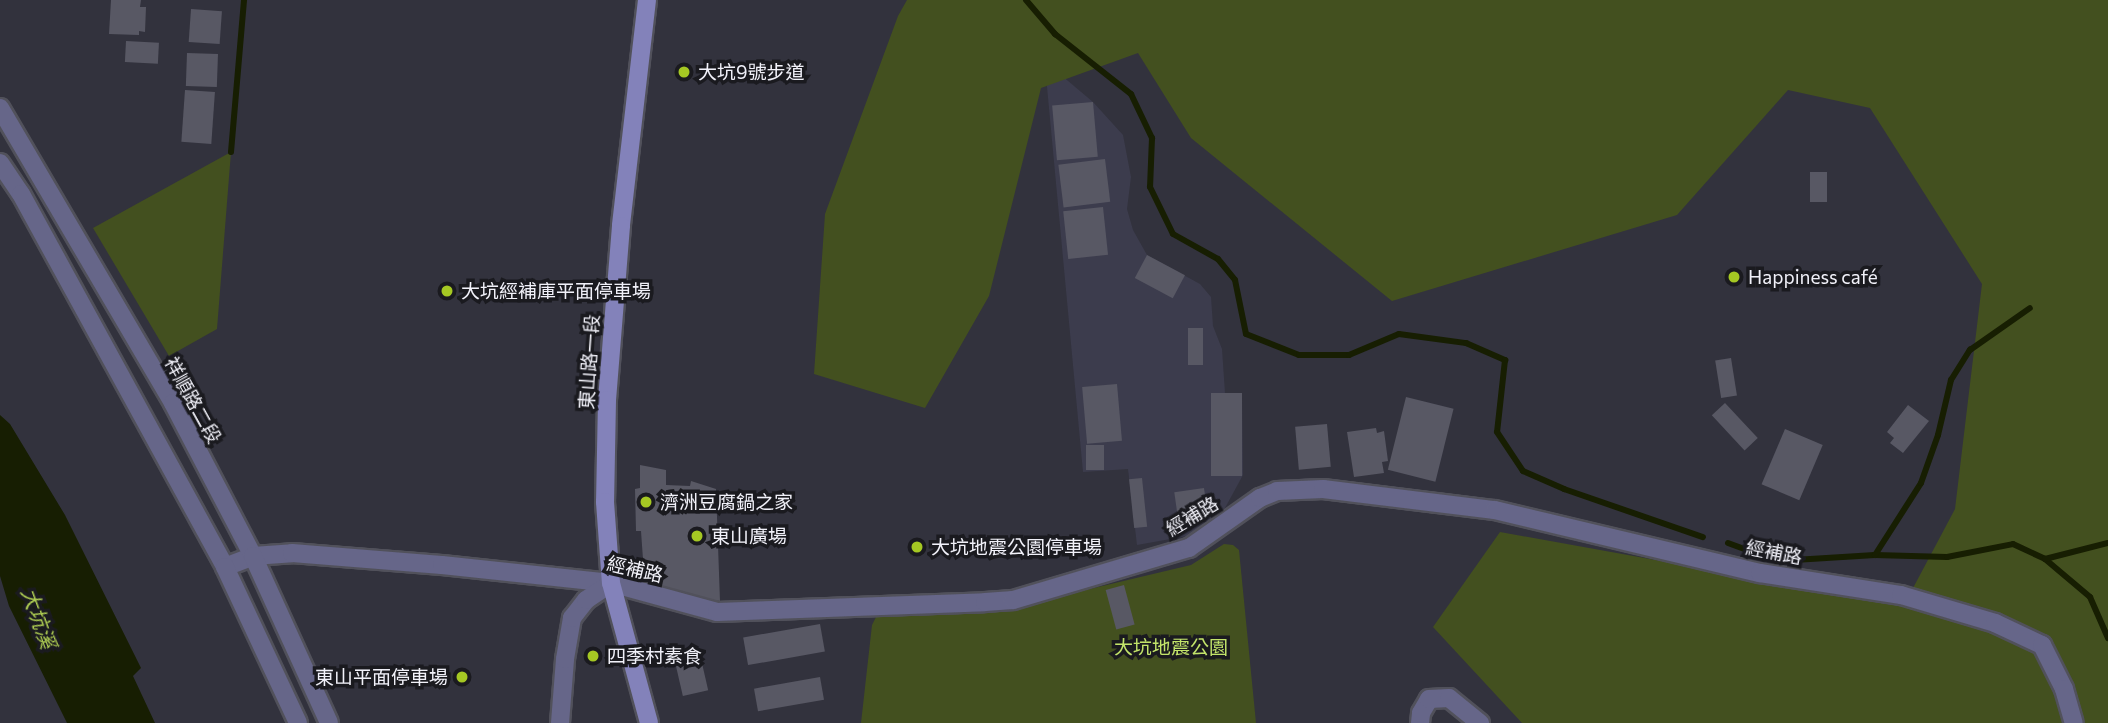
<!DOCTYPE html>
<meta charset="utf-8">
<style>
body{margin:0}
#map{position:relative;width:2108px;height:723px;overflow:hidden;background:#32323d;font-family:Commissioner,"Noto Sans TC",sans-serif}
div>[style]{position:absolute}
.built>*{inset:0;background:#3c3c4d}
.green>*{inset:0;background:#43501f}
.water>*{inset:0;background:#171e02}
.stream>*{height:6px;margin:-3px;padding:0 3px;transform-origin:3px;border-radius:3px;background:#171e02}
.building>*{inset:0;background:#585864;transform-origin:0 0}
.roads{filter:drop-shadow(2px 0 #51515b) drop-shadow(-2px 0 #51515b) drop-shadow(0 2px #51515b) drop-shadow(0 -2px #51515b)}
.minor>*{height:18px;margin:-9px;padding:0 9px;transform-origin:9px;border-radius:9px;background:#666689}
.tertiary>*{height:18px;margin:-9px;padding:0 9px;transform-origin:9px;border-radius:9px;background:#666689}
.secondary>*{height:18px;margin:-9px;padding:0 9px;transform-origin:9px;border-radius:9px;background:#8382ba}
.dots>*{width:19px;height:19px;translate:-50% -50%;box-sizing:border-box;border:4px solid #1a1a1f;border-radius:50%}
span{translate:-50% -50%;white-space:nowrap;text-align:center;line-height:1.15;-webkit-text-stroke:7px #1a1a1f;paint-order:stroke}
.poi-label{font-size:19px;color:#f1f1f9}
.left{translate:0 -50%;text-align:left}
.right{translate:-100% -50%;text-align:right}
.street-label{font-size:19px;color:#f1f1f9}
.park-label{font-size:19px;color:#c3e46a}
.water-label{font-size:21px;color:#afce53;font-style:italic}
</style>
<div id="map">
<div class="built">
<div style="clip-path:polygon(1061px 75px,1093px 102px,1123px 135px,1131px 177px,1127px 209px,1133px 230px,1147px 255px,1200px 284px,1211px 297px,1213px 326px,1222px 349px,1225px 393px,1242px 393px,1243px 475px,1225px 508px,1187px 536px,1137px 545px,1128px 469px,1083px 472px,1046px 76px)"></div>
</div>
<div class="green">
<div style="clip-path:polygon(907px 0,2108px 0,2108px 723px,1522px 723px,1433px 627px,1500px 532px,1904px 605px,1955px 509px,1982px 284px,1870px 108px,1788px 90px,1677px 215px,1392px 301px,1191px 138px,1138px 53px,1041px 88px,989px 296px,925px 408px,814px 374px,825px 214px,898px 16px)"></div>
<div style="clip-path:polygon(231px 152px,217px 329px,169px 356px,93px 228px)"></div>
<div style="clip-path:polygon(1224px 544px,1233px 545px,1239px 550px,1256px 723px,861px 723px,872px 625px,877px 615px,888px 611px,1010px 608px,1191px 565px)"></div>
</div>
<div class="water">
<div style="clip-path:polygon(0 415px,10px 424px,65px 515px,141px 668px,133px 676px,155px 723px,67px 723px,9px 606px,0 576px)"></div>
</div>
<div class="stream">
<div style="left:1026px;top:0;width:45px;rotate:49.5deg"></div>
<div style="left:1055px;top:34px;width:97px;rotate:38.3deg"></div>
<div style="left:1131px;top:94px;width:49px;rotate:64.5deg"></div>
<div style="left:1152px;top:138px;width:49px;rotate:92.3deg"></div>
<div style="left:1150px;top:187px;width:52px;rotate:63.9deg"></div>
<div style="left:1173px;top:234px;width:51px;rotate:29.1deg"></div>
<div style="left:1218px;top:259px;width:27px;rotate:51deg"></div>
<div style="left:1235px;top:280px;width:55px;rotate:78.5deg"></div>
<div style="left:1246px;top:334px;width:57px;rotate:21.6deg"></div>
<div style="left:1299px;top:355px;width:50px"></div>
<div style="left:1349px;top:355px;width:54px;rotate:-22.8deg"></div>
<div style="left:1399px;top:334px;width:68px;rotate:7.7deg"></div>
<div style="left:1466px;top:343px;width:43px;rotate:23.6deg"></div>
<div style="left:1505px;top:360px;width:72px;rotate:96.3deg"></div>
<div style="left:1497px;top:432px;width:47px;rotate:56.3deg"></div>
<div style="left:1523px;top:471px;width:45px;rotate:23.7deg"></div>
<div style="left:1564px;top:489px;width:147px;rotate:19.1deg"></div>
<div style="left:231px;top:152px;width:153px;rotate:-85.1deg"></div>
<div style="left:1728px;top:543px;width:52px;rotate:20.2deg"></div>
<div style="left:1777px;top:561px;width:98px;rotate:-3.5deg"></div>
<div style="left:1875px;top:555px;width:72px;rotate:1.6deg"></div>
<div style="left:1947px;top:557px;width:67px;rotate:-11.1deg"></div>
<div style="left:2013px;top:544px;width:35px;rotate:25deg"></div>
<div style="left:2045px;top:559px;width:59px;rotate:40.2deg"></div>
<div style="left:2090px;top:597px;width:45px;rotate:66.3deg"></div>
<div style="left:1875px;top:555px;width:85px;rotate:-57.4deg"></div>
<div style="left:1921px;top:483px;width:51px;rotate:-70.5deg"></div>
<div style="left:1938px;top:435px;width:57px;rotate:-76.7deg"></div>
<div style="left:1951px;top:380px;width:36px;rotate:-58deg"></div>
<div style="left:1970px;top:350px;width:73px;rotate:-35deg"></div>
<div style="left:2045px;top:559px;width:65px;rotate:-14.3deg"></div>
</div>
<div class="building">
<div style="clip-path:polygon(111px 0,141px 0,140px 7px,146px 7px,145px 32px,139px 31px,139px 35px,109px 34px)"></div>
<div style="left:191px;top:9px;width:31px;height:33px;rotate:4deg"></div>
<div style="left:126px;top:41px;width:33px;height:21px;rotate:3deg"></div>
<div style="left:187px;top:53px;width:31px;height:33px;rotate:2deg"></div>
<div style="left:185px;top:90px;width:30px;height:52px;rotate:4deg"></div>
<div style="left:1093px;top:102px;width:55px;height:41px;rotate:85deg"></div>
<div style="left:1105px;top:159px;width:43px;height:47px;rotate:83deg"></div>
<div style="left:1827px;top:172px;width:30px;height:17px;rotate:90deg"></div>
<div style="left:1103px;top:207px;width:48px;height:40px;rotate:84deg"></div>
<div style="left:1147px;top:255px;width:43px;height:26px;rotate:28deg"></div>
<div style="left:1188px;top:328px;width:15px;height:37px"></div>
<div style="left:1731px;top:358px;width:38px;height:16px;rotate:81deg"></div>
<div style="left:1117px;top:384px;width:57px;height:35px;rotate:85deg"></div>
<div style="left:1211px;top:393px;width:31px;height:83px"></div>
<div style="left:1406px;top:397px;width:49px;height:75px;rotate:14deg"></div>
<div style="left:1725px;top:403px;width:48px;height:18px;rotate:47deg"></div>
<div style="clip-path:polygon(1908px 405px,1929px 421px,1903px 453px,1890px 443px,1894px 438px,1887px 432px)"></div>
<div style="left:1327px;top:424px;width:43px;height:32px;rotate:85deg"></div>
<div style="clip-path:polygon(1376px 428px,1377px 433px,1384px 431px,1388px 461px,1382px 462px,1384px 473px,1354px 477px,1347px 432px)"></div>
<div style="left:1785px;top:429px;width:41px;height:60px;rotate:23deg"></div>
<div style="left:1086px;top:445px;width:18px;height:25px"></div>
<div style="clip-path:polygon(640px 465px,666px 470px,666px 485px,690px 486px,691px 481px,716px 489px,720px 601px,645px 588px,641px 531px,636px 531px,635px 489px,640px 488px)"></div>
<div style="left:1142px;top:478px;width:49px;height:13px;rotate:84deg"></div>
<div style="left:1204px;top:488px;width:27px;height:30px;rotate:82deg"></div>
<div style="left:1124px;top:585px;width:41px;height:19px;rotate:75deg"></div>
<div style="left:820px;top:624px;width:28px;height:78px;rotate:80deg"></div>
<div style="left:701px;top:659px;width:32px;height:26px;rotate:77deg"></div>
<div style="left:820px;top:677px;width:23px;height:67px;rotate:80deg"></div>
</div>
<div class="roads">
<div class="minor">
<div style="left:225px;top:567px;width:30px;rotate:-21deg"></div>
<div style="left:253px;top:556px;width:39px;rotate:-4deg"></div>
<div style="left:292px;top:553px;width:150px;rotate:4.6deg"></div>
<div style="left:442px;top:565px;width:170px;rotate:6.1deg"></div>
<div style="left:611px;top:583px;width:110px;rotate:15.3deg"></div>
<div style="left:717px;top:612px;width:268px;rotate:-2.1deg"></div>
<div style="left:985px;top:602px;width:28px;rotate:-4deg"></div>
<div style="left:1013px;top:600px;width:184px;rotate:-16.5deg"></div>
<div style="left:1189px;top:548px;width:87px;rotate:-35.2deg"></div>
<div style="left:1260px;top:498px;width:18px;rotate:-22deg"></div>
<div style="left:1277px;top:491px;width:46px;rotate:-2.5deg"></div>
<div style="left:1323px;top:489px;width:173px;rotate:7deg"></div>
<div style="left:1495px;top:510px;width:272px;rotate:13.4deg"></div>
<div style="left:1760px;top:573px;width:143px;rotate:8.9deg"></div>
<div style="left:1901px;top:595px;width:98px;rotate:16.6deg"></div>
<div style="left:1995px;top:623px;width:52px;rotate:25.1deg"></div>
<div style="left:2042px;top:645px;width:49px;rotate:63.4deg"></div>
<div style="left:2064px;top:689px;width:35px;rotate:74deg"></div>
<div style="left:560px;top:723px;width:64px;rotate:-85.5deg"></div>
<div style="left:565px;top:659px;width:42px;rotate:-80.3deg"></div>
<div style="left:572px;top:618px;width:23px;rotate:-52deg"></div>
<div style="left:586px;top:600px;width:30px;rotate:-34deg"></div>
<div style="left:1420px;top:723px;width:10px;rotate:-84deg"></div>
<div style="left:1421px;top:713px;width:16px;rotate:-60deg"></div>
<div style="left:1429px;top:699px;width:20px;rotate:-3deg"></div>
<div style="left:1449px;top:698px;width:40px;rotate:39deg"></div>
</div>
<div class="tertiary">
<div style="left:0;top:108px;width:342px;rotate:59.6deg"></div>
<div style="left:173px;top:403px;width:173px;rotate:62.4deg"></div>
<div style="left:253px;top:556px;width:183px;rotate:65.5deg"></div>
<div style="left:0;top:163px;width:37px;rotate:56deg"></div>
<div style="left:21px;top:194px;width:425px;rotate:61.3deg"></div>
<div style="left:225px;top:567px;width:172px;rotate:64.9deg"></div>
</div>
<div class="secondary">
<div style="left:647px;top:0;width:227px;rotate:96.6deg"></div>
<div style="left:621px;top:226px;width:175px;rotate:94.6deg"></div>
<div style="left:607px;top:400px;width:102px;rotate:91.1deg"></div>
<div style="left:605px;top:502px;width:81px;rotate:85.8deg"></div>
<div style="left:611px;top:583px;width:145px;rotate:74.8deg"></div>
</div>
</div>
<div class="dots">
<div style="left:684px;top:72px;background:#a5c823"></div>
<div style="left:1734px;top:277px;background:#a5c823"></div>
<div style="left:447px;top:291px;background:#a5c823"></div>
<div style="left:646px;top:502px;background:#a5c823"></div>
<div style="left:697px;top:536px;background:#a5c823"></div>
<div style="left:917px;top:547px;background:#a5c823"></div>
<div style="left:593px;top:656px;background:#a5c823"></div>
<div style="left:462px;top:677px;background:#a5c823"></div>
</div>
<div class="poi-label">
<span class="left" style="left:698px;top:72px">大坑9號步道</span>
<span class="left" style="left:1748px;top:277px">Happiness café</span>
<span class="left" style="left:461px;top:291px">大坑經補庫平面停車場</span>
<span class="left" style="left:660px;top:502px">濟洲豆腐鍋之家</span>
<span class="left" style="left:711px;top:536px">東山廣場</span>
<span class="left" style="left:931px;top:547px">大坑地震公園停車場</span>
<span class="left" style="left:607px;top:656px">四季村素食</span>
<span class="right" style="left:448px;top:677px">東山平面停車場</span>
</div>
<div class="street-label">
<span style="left:589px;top:362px;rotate:-86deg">東山路一段</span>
<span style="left:193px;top:400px;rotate:61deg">祥順路二段</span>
<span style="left:1192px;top:516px;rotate:-31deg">經補路</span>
<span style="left:1774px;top:552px;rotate:11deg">經補路</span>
<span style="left:635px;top:569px;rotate:13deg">經補路</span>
</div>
<div class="park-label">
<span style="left:1171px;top:647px">大坑地震公園</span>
</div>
<div class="water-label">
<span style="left:39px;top:618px;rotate:70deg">大坑溪</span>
</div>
</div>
